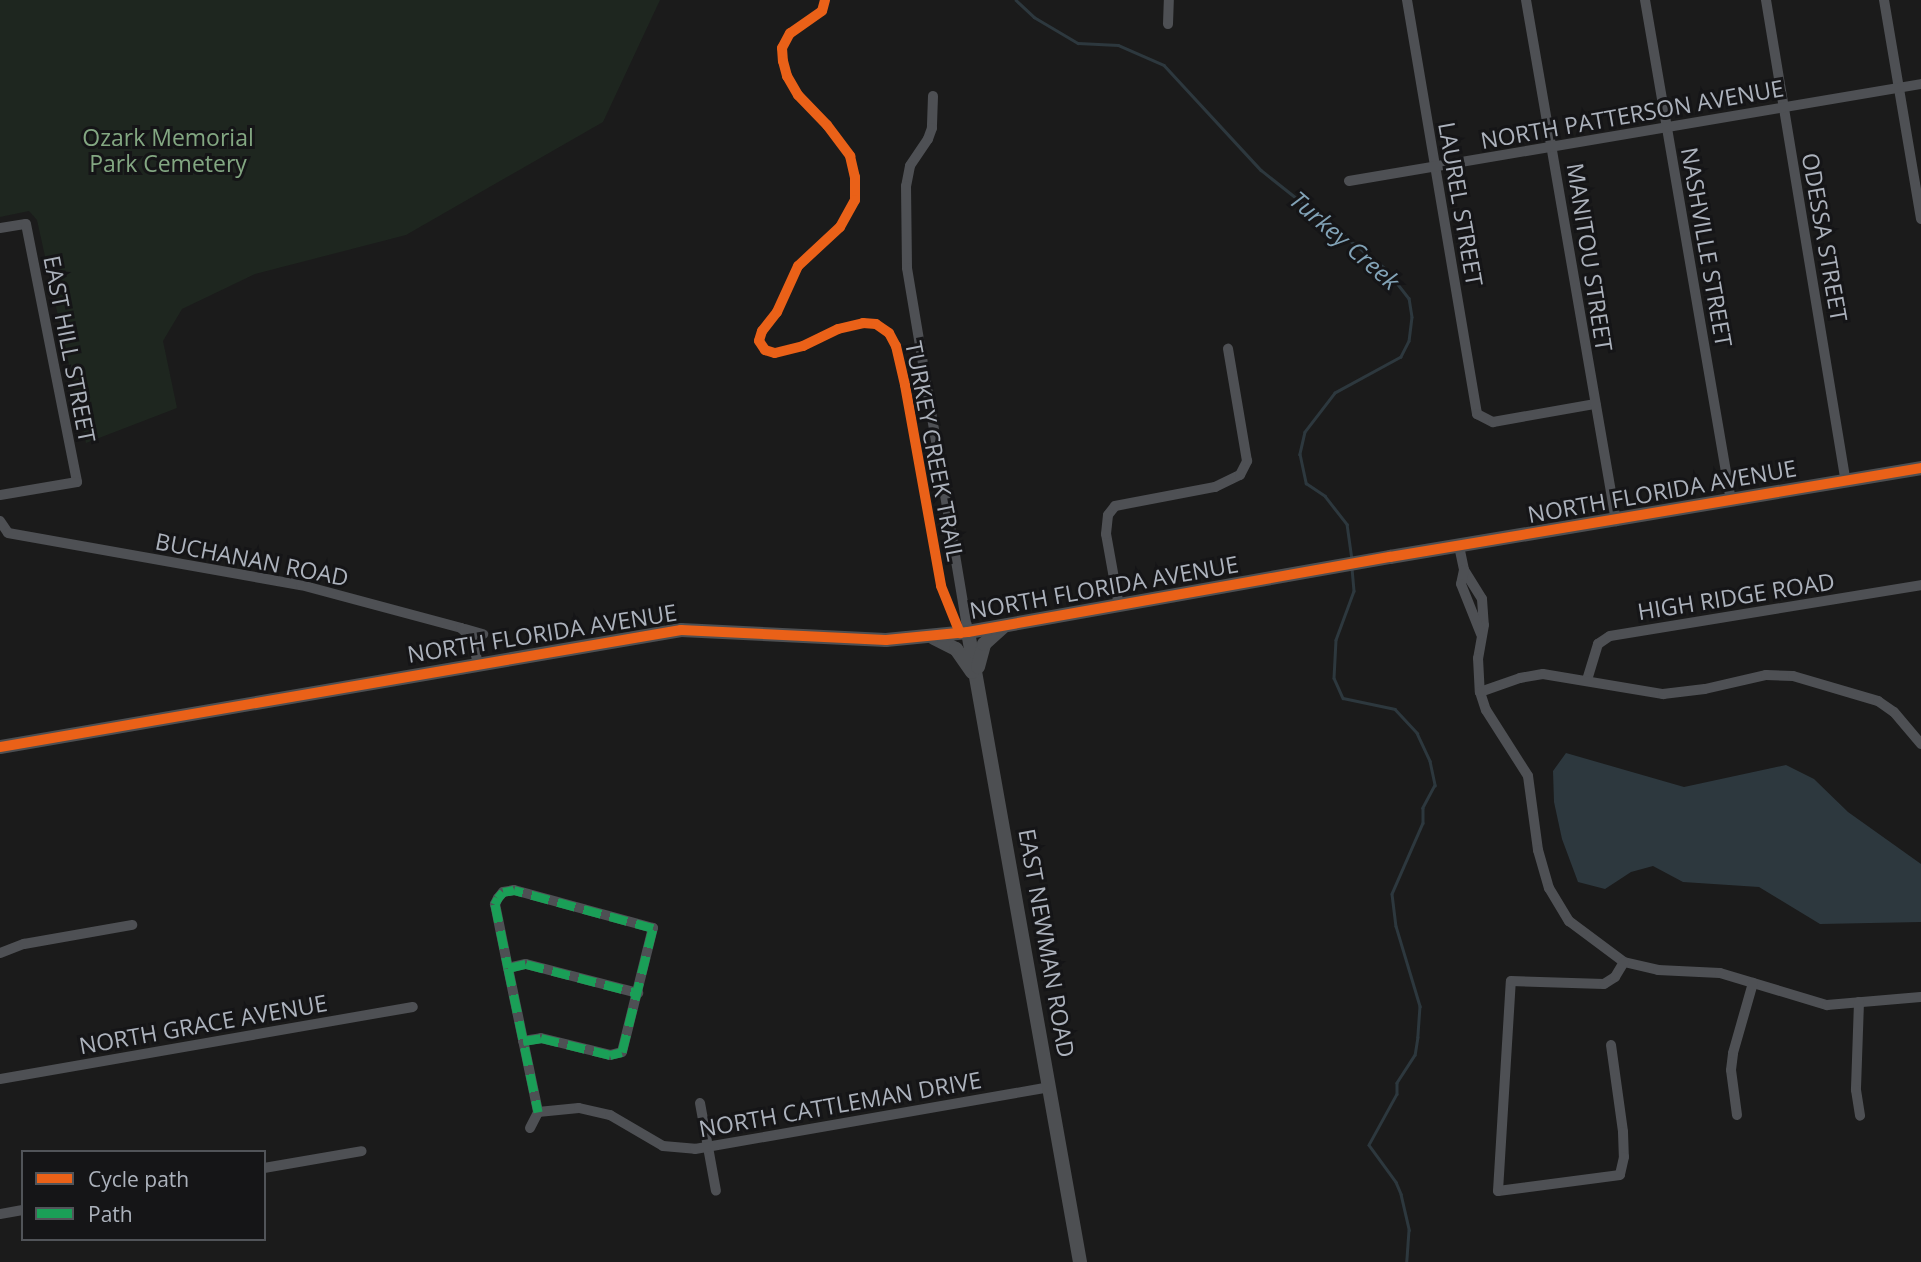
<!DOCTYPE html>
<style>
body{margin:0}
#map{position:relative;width:1921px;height:1262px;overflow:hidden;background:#1b1b1b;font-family:"Open Sans",sans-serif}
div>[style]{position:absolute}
.green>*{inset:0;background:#1e261f}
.water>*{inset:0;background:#2d383e}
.stream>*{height:2.5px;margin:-1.25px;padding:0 1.25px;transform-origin:1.25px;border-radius:1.25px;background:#2d383e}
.street>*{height:10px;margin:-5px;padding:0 5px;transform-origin:5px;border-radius:5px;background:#4e5054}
.secondary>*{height:14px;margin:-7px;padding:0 7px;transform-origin:7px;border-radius:7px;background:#4d4f52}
.quiet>*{height:9px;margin-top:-4.5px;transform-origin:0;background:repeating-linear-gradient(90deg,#1a9f57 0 18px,transparent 0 27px)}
.cycleway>*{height:10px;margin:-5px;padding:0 5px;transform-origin:5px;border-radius:5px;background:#ea6118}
span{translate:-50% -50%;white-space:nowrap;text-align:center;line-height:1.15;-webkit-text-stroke:6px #151517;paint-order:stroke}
.street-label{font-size:23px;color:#acb2bc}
.park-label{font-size:23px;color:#83a782}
.water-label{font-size:24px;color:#82a3b7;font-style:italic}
.legend{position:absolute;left:21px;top:1150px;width:245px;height:91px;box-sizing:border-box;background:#151517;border:2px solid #515459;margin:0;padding:9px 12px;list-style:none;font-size:21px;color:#acb2bc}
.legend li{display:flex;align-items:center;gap:14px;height:35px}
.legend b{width:35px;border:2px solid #515459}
</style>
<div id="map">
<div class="green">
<div style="clip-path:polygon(0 0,660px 0,603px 122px,406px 235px,255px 274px,182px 309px,163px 341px,177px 408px,86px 443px,37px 220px,29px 211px,0 217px)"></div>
</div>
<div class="water">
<div style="clip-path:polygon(1566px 753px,1684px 787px,1786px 765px,1814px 779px,1848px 812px,1921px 864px,1921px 922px,1820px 924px,1759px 887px,1683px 882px,1653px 866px,1631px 872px,1605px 889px,1578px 882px,1562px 839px,1554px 802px,1553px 771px)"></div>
</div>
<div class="stream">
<div style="left:1016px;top:0;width:25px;rotate:43deg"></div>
<div style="left:1034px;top:17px;width:51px;rotate:30.6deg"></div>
<div style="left:1078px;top:43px;width:40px;rotate:2.9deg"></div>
<div style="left:1118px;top:45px;width:50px;rotate:23.5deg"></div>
<div style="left:1164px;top:65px;width:143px;rotate:47.3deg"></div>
<div style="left:1261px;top:170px;width:159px;rotate:38.4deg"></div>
<div style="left:1386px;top:269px;width:37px;rotate:52deg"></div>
<div style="left:1409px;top:298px;width:19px;rotate:81deg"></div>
<div style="left:1412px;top:317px;width:24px;rotate:97deg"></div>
<div style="left:1409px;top:341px;width:18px;rotate:117deg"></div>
<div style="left:1401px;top:357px;width:75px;rotate:151.4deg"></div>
<div style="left:1335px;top:393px;width:49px;rotate:127.6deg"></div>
<div style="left:1305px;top:432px;width:23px;rotate:103deg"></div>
<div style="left:1300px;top:454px;width:30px;rotate:78deg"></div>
<div style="left:1306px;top:483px;width:23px;rotate:34deg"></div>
<div style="left:1325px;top:496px;width:36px;rotate:52deg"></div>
<div style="left:1347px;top:524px;width:34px;rotate:82deg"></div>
<div style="left:1352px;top:568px;width:23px;rotate:85deg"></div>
<div style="left:1354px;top:591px;width:52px;rotate:110.2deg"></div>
<div style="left:1336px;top:640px;width:38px;rotate:93deg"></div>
<div style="left:1334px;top:678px;width:22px;rotate:66deg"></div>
<div style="left:1343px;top:698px;width:53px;rotate:11.9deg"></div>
<div style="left:1395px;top:709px;width:33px;rotate:47deg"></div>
<div style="left:1417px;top:733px;width:31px;rotate:65deg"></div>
<div style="left:1430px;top:761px;width:25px;rotate:78deg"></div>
<div style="left:1435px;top:785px;width:26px;rotate:118deg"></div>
<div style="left:1423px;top:808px;width:15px;rotate:90deg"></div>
<div style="left:1423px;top:823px;width:77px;rotate:113.6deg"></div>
<div style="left:1392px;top:894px;width:32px;rotate:83deg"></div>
<div style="left:1396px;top:926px;width:84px;rotate:73.3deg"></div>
<div style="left:1420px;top:1006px;width:31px;rotate:94deg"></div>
<div style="left:1418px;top:1037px;width:18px;rotate:99deg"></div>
<div style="left:1415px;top:1055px;width:33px;rotate:123deg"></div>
<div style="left:1397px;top:1083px;width:11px;rotate:90deg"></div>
<div style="left:1397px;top:1094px;width:58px;rotate:118.8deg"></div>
<div style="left:1369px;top:1145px;width:46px;rotate:53.9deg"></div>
<div style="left:1396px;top:1182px;width:13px;rotate:67deg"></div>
<div style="left:1401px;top:1194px;width:37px;rotate:77deg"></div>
<div style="left:1409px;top:1230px;width:32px;rotate:94deg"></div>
</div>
<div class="street">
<div style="left:1407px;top:0;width:420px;rotate:80.4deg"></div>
<div style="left:1477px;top:414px;width:18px;rotate:27deg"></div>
<div style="left:1493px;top:422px;width:104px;rotate:-10deg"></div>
<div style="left:1526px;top:0;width:529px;rotate:80.2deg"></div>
<div style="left:1645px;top:0;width:508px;rotate:80.26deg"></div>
<div style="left:1766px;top:0;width:488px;rotate:80.6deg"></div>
<div style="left:1884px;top:0;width:222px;rotate:80.4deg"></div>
<div style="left:1168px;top:24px;width:24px;rotate:-88deg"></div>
<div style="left:933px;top:96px;width:32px;rotate:92deg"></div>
<div style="left:932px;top:128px;width:12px;rotate:110deg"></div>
<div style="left:928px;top:139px;width:32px;rotate:124deg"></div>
<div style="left:910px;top:166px;width:20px;rotate:101deg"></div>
<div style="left:906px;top:186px;width:82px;rotate:89.3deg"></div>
<div style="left:907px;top:268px;width:369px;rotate:80.5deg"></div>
<div style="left:1349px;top:181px;width:580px;rotate:-9.62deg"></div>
<div style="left:0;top:228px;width:26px;rotate:-9deg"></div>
<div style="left:26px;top:224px;width:263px;rotate:78.8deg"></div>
<div style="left:77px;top:482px;width:78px;rotate:170.4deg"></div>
<div style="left:0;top:521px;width:14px;rotate:56deg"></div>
<div style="left:8px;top:533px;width:298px;rotate:10.1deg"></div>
<div style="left:301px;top:585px;width:166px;rotate:15deg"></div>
<div style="left:461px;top:628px;width:15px;rotate:42deg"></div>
<div style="left:472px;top:638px;width:27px;rotate:77deg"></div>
<div style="left:1459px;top:546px;width:25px;rotate:78deg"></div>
<div style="left:1464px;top:570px;width:34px;rotate:58deg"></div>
<div style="left:1482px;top:599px;width:26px;rotate:86deg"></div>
<div style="left:1484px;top:625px;width:34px;rotate:100deg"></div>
<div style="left:1478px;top:658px;width:34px;rotate:87deg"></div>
<div style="left:1480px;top:692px;width:19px;rotate:72deg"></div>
<div style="left:1486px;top:710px;width:78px;rotate:57.5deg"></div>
<div style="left:1528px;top:776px;width:75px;rotate:82.3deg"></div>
<div style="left:1538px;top:850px;width:40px;rotate:74deg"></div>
<div style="left:1549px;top:888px;width:39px;rotate:59deg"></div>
<div style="left:1569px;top:921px;width:69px;rotate:36.7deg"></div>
<div style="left:1624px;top:962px;width:35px;rotate:13deg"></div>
<div style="left:1658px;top:970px;width:62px;rotate:2.8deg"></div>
<div style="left:1720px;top:973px;width:112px;rotate:16.7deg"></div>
<div style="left:1827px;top:1005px;width:94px;rotate:-4.9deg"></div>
<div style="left:1464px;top:570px;width:14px;rotate:102deg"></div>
<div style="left:1461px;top:584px;width:54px;rotate:68.2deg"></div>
<div style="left:1119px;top:606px;width:73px;rotate:-100.2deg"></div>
<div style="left:1106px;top:534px;width:19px;rotate:-84deg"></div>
<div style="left:1108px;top:515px;width:11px;rotate:-52deg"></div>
<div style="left:1115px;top:506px;width:102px;rotate:-10.8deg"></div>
<div style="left:1215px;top:487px;width:28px;rotate:-26deg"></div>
<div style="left:1240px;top:475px;width:16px;rotate:-63deg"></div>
<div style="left:1247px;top:461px;width:114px;rotate:-99.6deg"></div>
<div style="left:465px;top:629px;width:19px;rotate:16deg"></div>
<div style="left:1587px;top:680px;width:38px;rotate:-73deg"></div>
<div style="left:1598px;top:644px;width:14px;rotate:-34deg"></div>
<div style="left:1610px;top:636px;width:315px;rotate:-9.3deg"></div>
<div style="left:1480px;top:692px;width:42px;rotate:-19.3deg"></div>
<div style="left:1520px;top:678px;width:23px;rotate:-10deg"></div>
<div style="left:1543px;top:674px;width:122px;rotate:9.5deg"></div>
<div style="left:1663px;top:694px;width:42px;rotate:-6.8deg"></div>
<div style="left:1705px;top:689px;width:63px;rotate:-12.9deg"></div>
<div style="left:1766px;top:675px;width:27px;rotate:2deg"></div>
<div style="left:1793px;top:676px;width:89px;rotate:16.4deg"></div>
<div style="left:1878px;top:701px;width:19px;rotate:35deg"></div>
<div style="left:1894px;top:712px;width:42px;rotate:49.8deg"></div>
<div style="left:0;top:953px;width:26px;rotate:-21deg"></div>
<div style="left:24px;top:944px;width:110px;rotate:-10deg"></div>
<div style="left:508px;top:968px;width:18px;rotate:-13deg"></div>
<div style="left:526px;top:964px;width:116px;rotate:14.5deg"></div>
<div style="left:1859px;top:1002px;width:88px;rotate:92deg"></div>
<div style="left:1856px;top:1090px;width:26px;rotate:81deg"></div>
<div style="left:523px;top:1041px;width:18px;rotate:-9deg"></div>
<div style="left:541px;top:1038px;width:71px;rotate:13.8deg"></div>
<div style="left:610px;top:1055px;width:12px;rotate:-14deg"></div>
<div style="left:622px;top:1052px;width:128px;rotate:-76deg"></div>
<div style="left:653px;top:928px;width:144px;rotate:-164.7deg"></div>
<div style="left:514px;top:890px;width:11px;rotate:170deg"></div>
<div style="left:503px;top:892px;width:8px;rotate:130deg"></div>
<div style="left:498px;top:898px;width:7px;rotate:117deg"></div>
<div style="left:495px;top:904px;width:65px;rotate:78.5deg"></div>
<div style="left:508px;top:968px;width:147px;rotate:78.2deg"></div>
<div style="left:1611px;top:1045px;width:88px;rotate:82.1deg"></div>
<div style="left:1623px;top:1132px;width:25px;rotate:88deg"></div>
<div style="left:1624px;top:1157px;width:18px;rotate:103deg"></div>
<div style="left:1620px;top:1175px;width:123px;rotate:172.5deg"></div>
<div style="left:1498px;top:1191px;width:210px;rotate:-86.5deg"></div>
<div style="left:1511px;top:981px;width:93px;rotate:1.8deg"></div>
<div style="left:1604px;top:984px;width:13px;rotate:-32deg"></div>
<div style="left:1615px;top:977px;width:17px;rotate:-59deg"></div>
<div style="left:0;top:1079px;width:419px;rotate:-9.9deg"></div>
<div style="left:700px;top:1103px;width:89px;rotate:79.7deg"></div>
<div style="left:1737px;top:1115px;width:45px;rotate:-97.6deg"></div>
<div style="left:1731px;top:1070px;width:17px;rotate:-83deg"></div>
<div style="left:1733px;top:1053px;width:73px;rotate:-74.1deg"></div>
<div style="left:530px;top:1128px;width:18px;rotate:-63deg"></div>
<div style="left:538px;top:1112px;width:41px;rotate:-5.6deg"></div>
<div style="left:579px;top:1108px;width:32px;rotate:13deg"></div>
<div style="left:610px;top:1115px;width:61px;rotate:30.3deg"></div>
<div style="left:663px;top:1146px;width:32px;rotate:5deg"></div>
<div style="left:695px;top:1149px;width:359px;rotate:-9.9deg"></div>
<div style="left:264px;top:1168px;width:99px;rotate:-9.8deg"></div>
<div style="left:0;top:1214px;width:23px;rotate:-10deg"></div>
</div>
<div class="secondary">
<div style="left:968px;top:632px;width:640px;rotate:79.92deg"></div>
<div style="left:934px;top:638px;width:25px;rotate:27deg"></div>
<div style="left:956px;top:649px;width:28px;rotate:55deg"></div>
<div style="left:978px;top:667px;width:24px;rotate:-75deg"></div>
<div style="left:984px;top:644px;width:25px;rotate:-42deg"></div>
<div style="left:0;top:747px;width:691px;rotate:-9.75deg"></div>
<div style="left:681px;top:630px;width:205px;rotate:2.8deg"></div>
<div style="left:886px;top:640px;width:82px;rotate:-5.6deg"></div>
<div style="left:968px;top:632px;width:429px;rotate:-10.1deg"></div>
<div style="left:1390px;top:557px;width:538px;rotate:-9.51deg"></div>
</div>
<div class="quiet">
<div style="left:508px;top:968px;width:18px;rotate:-13deg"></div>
<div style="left:526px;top:964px;width:116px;rotate:14.5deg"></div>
<div style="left:523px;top:1041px;width:18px;rotate:-9deg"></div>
<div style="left:541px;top:1038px;width:71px;rotate:13.8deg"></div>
<div style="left:610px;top:1055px;width:12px;rotate:-14deg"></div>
<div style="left:622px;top:1052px;width:128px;rotate:-76deg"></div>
<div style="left:653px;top:928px;width:144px;rotate:-164.7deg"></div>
<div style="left:514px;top:890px;width:11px;rotate:170deg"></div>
<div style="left:503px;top:892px;width:8px;rotate:130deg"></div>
<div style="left:498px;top:898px;width:7px;rotate:117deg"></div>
<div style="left:495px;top:904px;width:65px;rotate:78.5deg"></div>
<div style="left:508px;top:968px;width:147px;rotate:78.2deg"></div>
</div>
<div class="cycleway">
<div style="left:825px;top:0;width:11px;rotate:105deg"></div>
<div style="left:822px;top:11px;width:39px;rotate:145deg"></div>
<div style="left:790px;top:33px;width:17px;rotate:118deg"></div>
<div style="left:782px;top:48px;width:13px;rotate:86deg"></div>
<div style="left:783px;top:61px;width:16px;rotate:75deg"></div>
<div style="left:787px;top:76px;width:22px;rotate:60deg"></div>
<div style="left:798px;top:95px;width:42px;rotate:46deg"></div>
<div style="left:827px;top:125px;width:39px;rotate:53deg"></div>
<div style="left:850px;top:156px;width:22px;rotate:77deg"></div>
<div style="left:855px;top:177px;width:23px;rotate:90deg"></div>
<div style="left:855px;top:200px;width:31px;rotate:119deg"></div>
<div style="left:840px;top:227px;width:57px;rotate:137.1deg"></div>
<div style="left:798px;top:266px;width:51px;rotate:114.5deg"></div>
<div style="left:777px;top:312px;width:24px;rotate:128deg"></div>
<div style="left:762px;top:331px;width:10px;rotate:107deg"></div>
<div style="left:759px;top:341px;width:11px;rotate:56deg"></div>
<div style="left:765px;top:350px;width:10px;rotate:17deg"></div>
<div style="left:775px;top:353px;width:29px;rotate:-14deg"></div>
<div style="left:803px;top:346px;width:39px;rotate:-26deg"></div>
<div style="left:838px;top:329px;width:26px;rotate:-13deg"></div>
<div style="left:863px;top:323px;width:13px;rotate:4deg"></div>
<div style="left:876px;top:324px;width:16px;rotate:35deg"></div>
<div style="left:889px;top:333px;width:15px;rotate:62deg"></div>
<div style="left:896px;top:346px;width:40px;rotate:77deg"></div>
<div style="left:905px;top:385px;width:204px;rotate:79.8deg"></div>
<div style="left:941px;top:586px;width:51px;rotate:68deg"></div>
<div style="left:0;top:747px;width:691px;rotate:-9.75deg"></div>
<div style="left:681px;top:630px;width:205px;rotate:2.8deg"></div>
<div style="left:886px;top:640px;width:82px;rotate:-5.6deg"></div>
<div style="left:968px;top:632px;width:429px;rotate:-10.1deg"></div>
<div style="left:1390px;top:557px;width:538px;rotate:-9.51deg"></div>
</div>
<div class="street-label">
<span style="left:1632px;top:114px;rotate:-10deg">NORTH PATTERSON AVENUE</span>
<span style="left:1461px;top:204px;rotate:80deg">LAUREL STREET</span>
<span style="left:1825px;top:237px;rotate:80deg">ODESSA STREET</span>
<span style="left:1707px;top:247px;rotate:80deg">NASHVILLE STREET</span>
<span style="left:1590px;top:257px;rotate:81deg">MANITOU STREET</span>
<span style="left:70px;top:349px;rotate:79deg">EAST HILL STREET</span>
<span style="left:935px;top:451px;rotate:79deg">TURKEY CREEK TRAIL</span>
<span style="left:1662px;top:491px;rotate:-10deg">NORTH FLORIDA AVENUE</span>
<span style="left:252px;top:559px;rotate:11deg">BUCHANAN ROAD</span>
<span style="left:1104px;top:587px;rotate:-10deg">NORTH FLORIDA AVENUE</span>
<span style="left:1736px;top:596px;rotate:-9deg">HIGH RIDGE ROAD</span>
<span style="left:542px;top:633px;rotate:-9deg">NORTH FLORIDA AVENUE</span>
<span style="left:1047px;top:943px;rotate:80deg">EAST NEWMAN ROAD</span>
<span style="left:203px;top:1024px;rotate:-10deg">NORTH GRACE AVENUE</span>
<span style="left:840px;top:1104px;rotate:-10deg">NORTH CATTLEMAN DRIVE</span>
</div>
<div class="park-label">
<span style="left:168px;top:150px">Ozark Memorial<br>Park Cemetery</span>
</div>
<div class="water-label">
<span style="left:1345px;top:240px;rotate:41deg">Turkey Creek</span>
</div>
<ul class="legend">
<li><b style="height:9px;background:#ea6118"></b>Cycle path</li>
<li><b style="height:9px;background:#1a9f57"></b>Path</li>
</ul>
</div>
